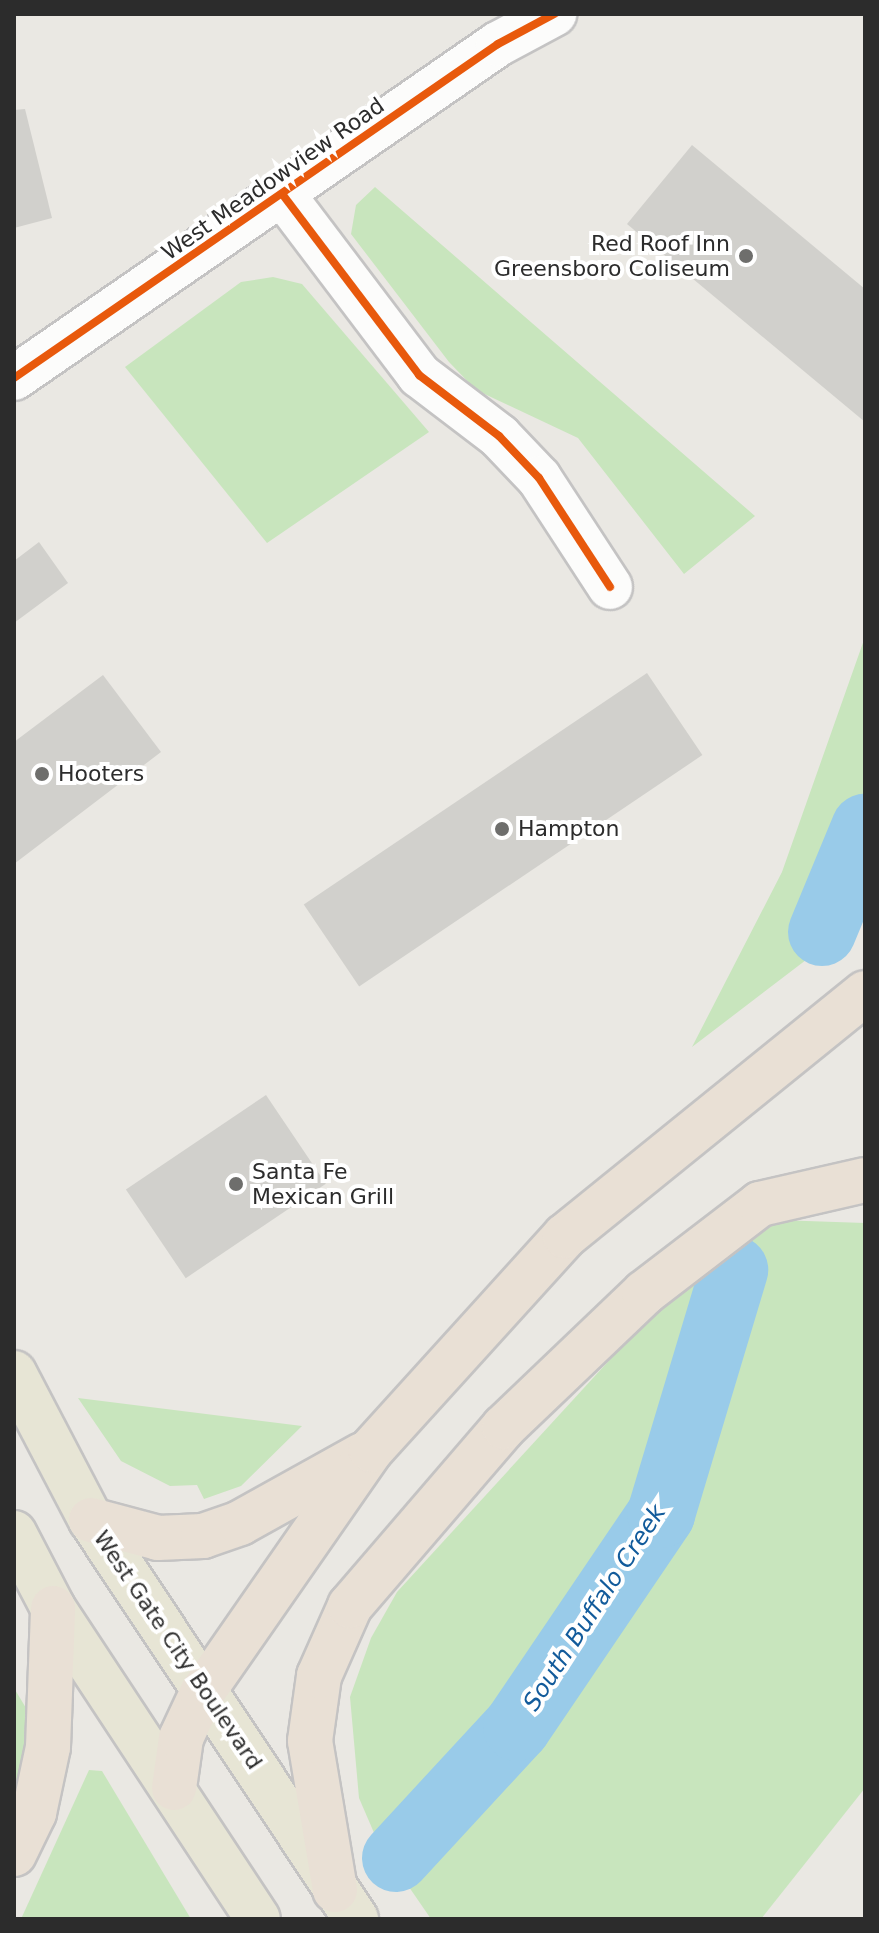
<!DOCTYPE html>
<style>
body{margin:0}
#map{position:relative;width:879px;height:1933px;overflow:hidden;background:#eae8e3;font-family:"DejaVu Sans",sans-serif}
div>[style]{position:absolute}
.green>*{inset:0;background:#c8e5bd}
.river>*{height:68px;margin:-34px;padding:0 34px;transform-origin:34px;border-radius:34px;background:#99cbe9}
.building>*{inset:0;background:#d1d0cc;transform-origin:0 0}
.roads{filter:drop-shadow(2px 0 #c4c3c3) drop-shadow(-2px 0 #c4c3c3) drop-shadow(0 2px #c4c3c3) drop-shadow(0 -2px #c4c3c3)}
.minor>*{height:44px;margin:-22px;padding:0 22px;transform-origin:22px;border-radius:22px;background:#fcfcfb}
.tertiary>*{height:44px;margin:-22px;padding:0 22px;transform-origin:22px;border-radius:22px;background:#fcfcfb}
.primary>*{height:44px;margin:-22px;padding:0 22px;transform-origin:22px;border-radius:22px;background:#e7e5d5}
.motorway>*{height:44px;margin:-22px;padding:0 22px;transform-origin:22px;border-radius:22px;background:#e9e0d5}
.cycleway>*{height:8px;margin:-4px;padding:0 4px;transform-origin:4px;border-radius:4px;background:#e8590c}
.dots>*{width:22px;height:22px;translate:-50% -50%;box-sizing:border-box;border:4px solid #fff;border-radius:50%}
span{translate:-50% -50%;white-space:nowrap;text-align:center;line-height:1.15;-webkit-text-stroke:8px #fff;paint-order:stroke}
.street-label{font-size:22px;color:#2c2c2c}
.poi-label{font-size:22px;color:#2c2c2c}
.right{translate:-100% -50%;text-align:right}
.left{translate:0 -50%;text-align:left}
.water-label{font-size:24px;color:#125b9b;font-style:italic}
.frame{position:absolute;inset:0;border:16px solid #2c2c2c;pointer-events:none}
</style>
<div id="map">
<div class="green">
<div style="clip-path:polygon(375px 187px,755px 516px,684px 574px,578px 438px,476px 390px,449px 362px,351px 234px,356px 205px)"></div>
<div style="clip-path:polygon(273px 277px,302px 284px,429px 432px,267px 543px,125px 367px,241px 282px)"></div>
<div style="clip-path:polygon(865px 637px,865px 915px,692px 1047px,782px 872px)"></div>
<div style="clip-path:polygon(777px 1220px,865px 1223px,865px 1788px,761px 1919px,431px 1919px,378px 1842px,359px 1798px,350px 1697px,371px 1638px,397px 1592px,616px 1353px,705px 1268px)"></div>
<div style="clip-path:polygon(78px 1398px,302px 1426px,241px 1486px,204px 1499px,197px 1485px,170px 1486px,121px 1461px)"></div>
<div style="clip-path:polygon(14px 1688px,29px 1713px,31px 1738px,14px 1800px)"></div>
<div style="clip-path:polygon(89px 1770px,102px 1771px,191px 1919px,21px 1919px)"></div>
</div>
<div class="river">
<div style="left:822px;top:932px;width:113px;rotate:-67.5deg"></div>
<div style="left:396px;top:1858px;width:178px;rotate:-47.3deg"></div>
<div style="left:517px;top:1727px;width:257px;rotate:-55.9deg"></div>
<div style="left:661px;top:1514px;width:255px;rotate:-73.3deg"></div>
</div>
<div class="building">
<div style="clip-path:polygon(25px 109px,52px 218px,14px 228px,14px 110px)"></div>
<div style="clip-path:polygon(692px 145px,865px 289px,865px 422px,627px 224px)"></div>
<div style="clip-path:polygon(39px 542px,68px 583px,14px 623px,14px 561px)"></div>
<div style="left:647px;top:673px;width:99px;height:414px;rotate:56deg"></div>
<div style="clip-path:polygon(103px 675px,161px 752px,14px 864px,14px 742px)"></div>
<div style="left:266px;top:1095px;width:107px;height:169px;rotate:56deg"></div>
</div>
<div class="roads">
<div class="minor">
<div style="left:283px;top:195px;width:226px;rotate:52.9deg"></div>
<div style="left:419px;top:375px;width:101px;rotate:37.3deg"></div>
<div style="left:499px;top:436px;width:58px;rotate:46.4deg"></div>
<div style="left:539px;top:478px;width:130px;rotate:56.9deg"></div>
</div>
<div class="tertiary">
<div style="left:14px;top:378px;width:588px;rotate:-34.61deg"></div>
<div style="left:498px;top:44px;width:64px;rotate:-28.2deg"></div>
</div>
<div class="primary">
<div style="left:14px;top:1373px;width:166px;rotate:62.4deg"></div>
<div style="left:91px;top:1520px;width:479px;rotate:56.4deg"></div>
<div style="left:14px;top:1533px;width:85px;rotate:62.5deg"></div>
<div style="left:53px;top:1608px;width:372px;rotate:56.6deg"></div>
</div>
<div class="motorway">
<div style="left:91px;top:1520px;width:69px;rotate:15deg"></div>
<div style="left:158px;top:1538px;width:45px;rotate:-2.5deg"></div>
<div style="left:203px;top:1536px;width:39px;rotate:-19deg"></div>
<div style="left:240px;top:1523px;width:140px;rotate:-29.1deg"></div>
<div style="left:174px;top:1788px;width:50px;rotate:-82deg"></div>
<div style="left:181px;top:1738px;width:50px;rotate:-65deg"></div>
<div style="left:202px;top:1693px;width:296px;rotate:-55.2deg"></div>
<div style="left:371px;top:1450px;width:289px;rotate:-47.8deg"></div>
<div style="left:565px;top:1236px;width:386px;rotate:-39deg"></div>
<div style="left:14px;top:1854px;width:46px;rotate:-64deg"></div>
<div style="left:34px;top:1813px;width:67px;rotate:-78deg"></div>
<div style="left:48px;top:1747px;width:139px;rotate:-87.9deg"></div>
<div style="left:335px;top:1890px;width:151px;rotate:-99.5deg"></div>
<div style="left:310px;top:1741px;width:66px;rotate:-82.1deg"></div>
<div style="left:319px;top:1676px;width:77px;rotate:-66.1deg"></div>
<div style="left:350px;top:1606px;width:236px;rotate:-49.3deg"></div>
<div style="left:504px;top:1427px;width:194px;rotate:-43.7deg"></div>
<div style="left:644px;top:1293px;width:146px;rotate:-37.5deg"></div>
<div style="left:760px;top:1204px;width:108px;rotate:-12.9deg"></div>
</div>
</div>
<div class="cycleway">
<div style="left:283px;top:195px;width:226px;rotate:52.9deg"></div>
<div style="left:419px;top:375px;width:101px;rotate:37.3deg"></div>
<div style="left:499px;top:436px;width:58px;rotate:46.4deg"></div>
<div style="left:539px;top:478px;width:130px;rotate:56.9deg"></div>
<div style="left:14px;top:378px;width:588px;rotate:-34.61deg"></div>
<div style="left:498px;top:44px;width:64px;rotate:-28.2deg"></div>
</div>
<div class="dots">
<div style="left:746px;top:256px;background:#6e6e6c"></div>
<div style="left:42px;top:774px;background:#6e6e6c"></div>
<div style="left:502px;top:829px;background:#6e6e6c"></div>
<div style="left:236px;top:1184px;background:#6e6e6c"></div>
</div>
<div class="street-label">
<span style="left:273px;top:179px;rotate:-35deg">West Meadowview Road</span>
<span style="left:178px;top:1650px;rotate:56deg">West Gate City Boulevard</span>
</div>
<div class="poi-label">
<span class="right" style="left:730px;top:256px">Red Roof Inn<br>Greensboro Coliseum</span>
<span class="left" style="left:58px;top:774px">Hooters</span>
<span class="left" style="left:518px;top:829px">Hampton</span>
<span class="left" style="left:252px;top:1184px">Santa Fe<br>Mexican Grill</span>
</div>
<div class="water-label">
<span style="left:595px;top:1608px;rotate:-57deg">South Buffalo Creek</span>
</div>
<div class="frame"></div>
</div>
